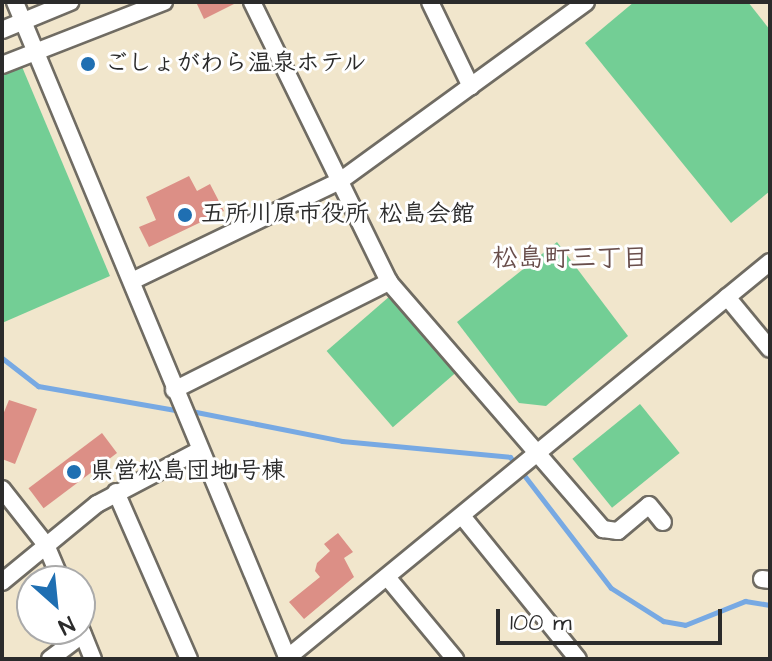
<!DOCTYPE html>
<meta charset="utf-8">
<style>
body{margin:0}
#map{position:relative;width:772px;height:661px;overflow:hidden;background:#f1e6cc;font-family:"Architects Daughter","Klee One",sans-serif}
div>[style]{position:absolute}
.green>*{inset:0;background:#73ce95;transform-origin:0 0}
.stream>*{height:5px;margin:-2.5px;padding:0 2.5px;transform-origin:2.5px;border-radius:2.5px;background:#77a9e3}
.building>*{inset:0;background:#dc8f86;transform-origin:0 0}
.roads{filter:drop-shadow(2px 0 #706c63) drop-shadow(-2px 0 #706c63) drop-shadow(0 2px #706c63) drop-shadow(0 -2px #706c63)}
.minor>*{height:16px;margin:-8px;padding:0 8px;transform-origin:8px;border-radius:8px;background:#fff}
.dots>*{width:22px;height:22px;translate:-50% -50%;box-sizing:border-box;border:4px solid #fff;border-radius:50%}
span{translate:-50% -50%;white-space:nowrap;text-align:center;line-height:1.15;-webkit-text-stroke:6px #fff;paint-order:stroke}
.poi-label{font-size:24px;color:#2b2b2b;font-weight:700}
.left{translate:0 -50%;text-align:left}
.neighbourhood-label{font-size:26px;color:#694e4b;font-weight:700}
.frame{position:absolute;inset:0;border:4px solid #2b2b2b;pointer-events:none}
.north{position:absolute;left:16px;top:565px;width:80px;height:80px;box-sizing:border-box;background:#fff;border:2px solid #aaa;border-radius:50%;rotate:153deg;font-size:22px;font-weight:700;line-height:32px;text-align:center;color:#2b2b2b}
.north::after{content:'';display:block;margin:auto;width:28px;height:36px;background:#1f6fb2;clip-path:polygon(50% 0,100% 100%,50% 72%,0 100%)}
.scale{position:absolute;left:496px;top:609px;width:226px;height:36px;box-sizing:border-box;border:4px solid #2b2b2b;border-top:0;padding-left:10px;font-size:24px;line-height:28px;white-space:nowrap;color:#2b2b2b;-webkit-text-stroke:6px #fff;paint-order:stroke}
</style>
<div id="map">
<div class="green">
<div style="clip-path:polygon(634px 2px,748px 2px,770px 30px,770px 191px,731px 223px,585px 43px)"></div>
<div style="clip-path:polygon(20px 62px,110px 276px,2px 323px,2px 69px)"></div>
<div style="clip-path:polygon(557px 242px,628px 336px,546px 406px,519px 403px,457px 322px)"></div>
<div style="left:390px;top:296px;width:101px;height:84px;rotate:49deg"></div>
<div style="left:640px;top:404px;width:63px;height:87px;rotate:51deg"></div>
</div>
<div class="stream">
<div style="left:2px;top:358px;width:46px;rotate:37.9deg"></div>
<div style="left:38px;top:386px;width:145px;rotate:9.9deg"></div>
<div style="left:191px;top:411px;width:154px;rotate:11.2deg"></div>
<div style="left:342px;top:441px;width:169px;rotate:5.4deg"></div>
<div style="left:510px;top:457px;width:165px;rotate:52.4deg"></div>
<div style="left:611px;top:588px;width:62px;rotate:32.4deg"></div>
<div style="left:663px;top:621px;width:22px;rotate:10deg"></div>
<div style="left:685px;top:625px;width:65px;rotate:-21.8deg"></div>
<div style="left:745px;top:601px;width:25px;rotate:9deg"></div>
</div>
<div class="building">
<div style="clip-path:polygon(196px 2px,238px 2px,204px 19px)"></div>
<div style="clip-path:polygon(189px 176px,197px 191px,210px 184px,224px 211px,149px 247px,139px 227px,156px 220px,146px 197px)"></div>
<div style="clip-path:polygon(9px 400px,37px 409px,15px 464px,2px 459px,2px 417px)"></div>
<div style="left:102px;top:433px;width:25px;height:92px;rotate:53deg"></div>
<div style="clip-path:polygon(338px 533px,353px 552px,344px 558px,354px 577px,304px 619px,289px 602px,320px 577px,315px 571px,317px 563px,330px 551px,324px 544px)"></div>
</div>
<div class="roads">
<div class="minor">
<div style="left:15px;top:2px;width:711px;rotate:67.44deg"></div>
<div style="left:252px;top:2px;width:312px;rotate:63.9deg"></div>
<div style="left:389px;top:282px;width:327px;rotate:49.1deg"></div>
<div style="left:603px;top:529px;width:15px;rotate:8deg"></div>
<div style="left:618px;top:531px;width:40px;rotate:-40deg"></div>
<div style="left:649px;top:505px;width:22px;rotate:51deg"></div>
<div style="left:430px;top:2px;width:94px;rotate:64.2deg"></div>
<div style="left:2px;top:30px;width:74px;rotate:-22.4deg"></div>
<div style="left:2px;top:65px;width:174px;rotate:-21.3deg"></div>
<div style="left:132px;top:281px;width:231px;rotate:-25.7deg"></div>
<div style="left:340px;top:181px;width:304px;rotate:-36deg"></div>
<div style="left:727px;top:297px;width:67px;rotate:50.4deg"></div>
<div style="left:174px;top:390px;width:241px;rotate:-26.7deg"></div>
<div style="left:2px;top:489px;width:71px;rotate:51.8deg"></div>
<div style="left:46px;top:545px;width:39px;rotate:67deg"></div>
<div style="left:116px;top:492px;width:182px;rotate:66.4deg"></div>
<div style="left:462px;top:516px;width:184px;rotate:51deg"></div>
<div style="left:387px;top:577px;width:107px;rotate:50.3deg"></div>
<div style="left:762px;top:579px;width:8px;rotate:7deg"></div>
<div style="left:2px;top:582px;width:123px;rotate:-39.4deg"></div>
<div style="left:97px;top:504px;width:114px;rotate:-27.7deg"></div>
<div style="left:80px;top:627px;width:35px;rotate:68deg"></div>
<div style="left:50px;top:659px;width:41px;rotate:-37.1deg"></div>
<div style="left:286px;top:659px;width:626px;rotate:-39.36deg"></div>
</div>
</div>
<div class="dots">
<div style="left:88px;top:64px;background:#1f6fb2"></div>
<div style="left:185px;top:215px;background:#1f6fb2"></div>
<div style="left:74px;top:472px;background:#1f6fb2"></div>
</div>
<div class="poi-label">
<span class="left" style="left:104px;top:64px">ごしょがわら温泉ホテル</span>
<span class="left" style="left:201px;top:215px">五所川原市役所 松島会館</span>
<span class="left" style="left:90px;top:472px">県営松島団地1号棟</span>
</div>
<div class="neighbourhood-label">
<span style="left:570px;top:259px">松島町三丁目</span>
</div>
<div class="frame"></div>
<div class="north">N</div>
<div class="scale">100 m</div>
</div>
